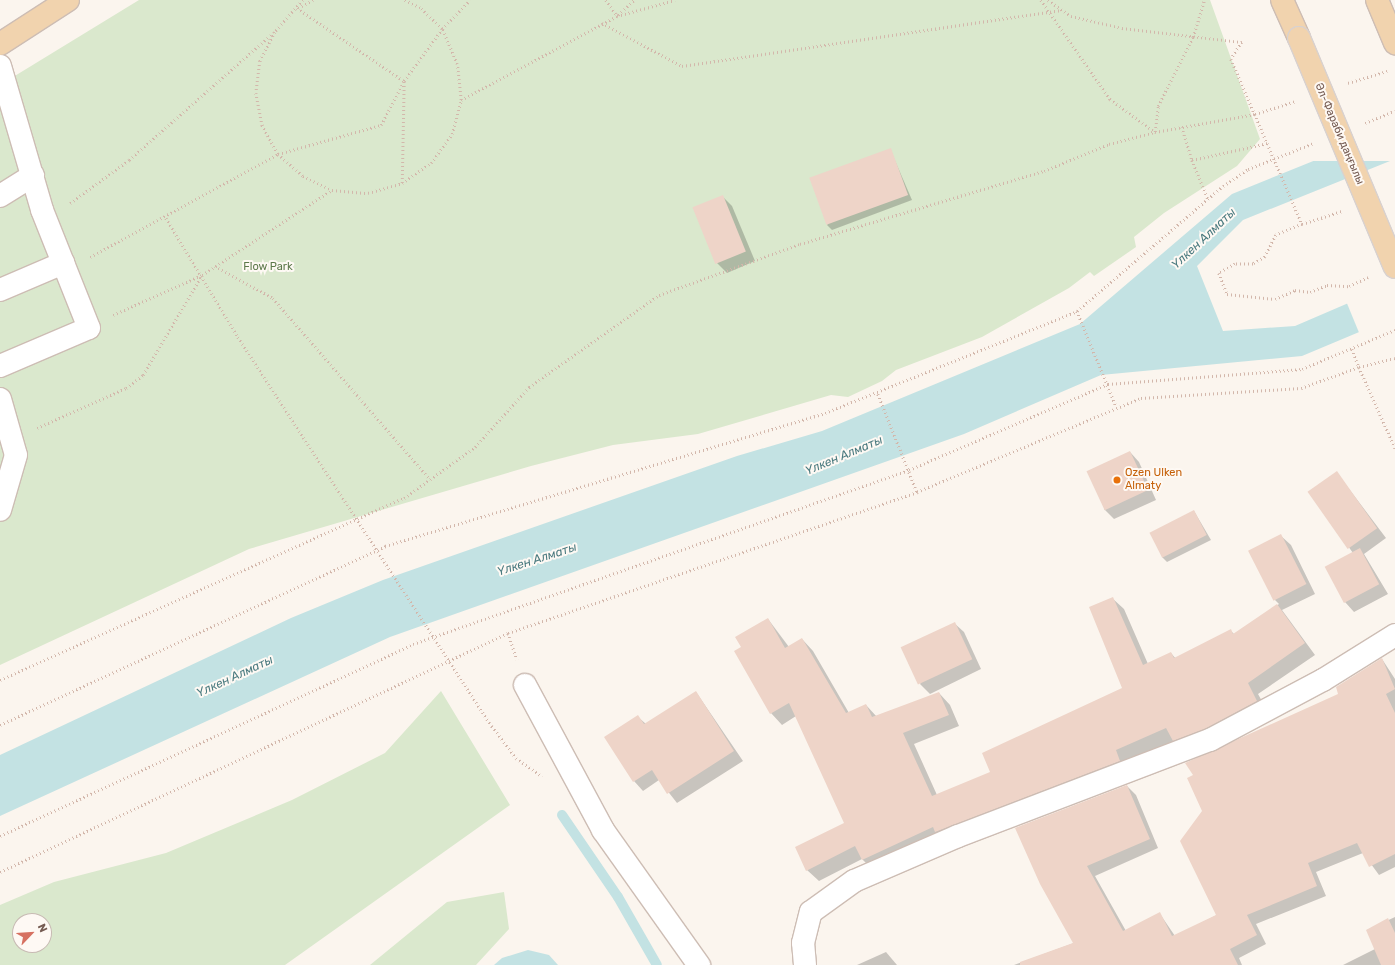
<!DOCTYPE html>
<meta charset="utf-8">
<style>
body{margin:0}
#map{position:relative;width:1395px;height:965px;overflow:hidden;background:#fbf5ee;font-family:Rubik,sans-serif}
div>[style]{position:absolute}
.green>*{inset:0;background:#dae8cd}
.water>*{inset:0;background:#c3e2e3}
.pier>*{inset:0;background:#fbf5ee;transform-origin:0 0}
.shadow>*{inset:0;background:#0003}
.stream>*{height:10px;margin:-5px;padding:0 5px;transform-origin:5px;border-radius:5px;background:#c3e2e3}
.building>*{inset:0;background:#eed4c8;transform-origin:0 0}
.path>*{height:2.5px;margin-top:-1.25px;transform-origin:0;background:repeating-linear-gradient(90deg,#d3b7ab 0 1px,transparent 0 4px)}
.roads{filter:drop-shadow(1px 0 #cdbdb4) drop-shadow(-1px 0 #cdbdb4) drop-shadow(0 1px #cdbdb4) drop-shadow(0 -1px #cdbdb4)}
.minor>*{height:22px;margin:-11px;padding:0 11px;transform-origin:11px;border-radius:11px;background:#fff}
.major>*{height:22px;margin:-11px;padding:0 11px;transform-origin:11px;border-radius:11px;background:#f1d3ae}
.path-bridge>*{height:2.5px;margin-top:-1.25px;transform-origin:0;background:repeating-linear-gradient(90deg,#d3b7ab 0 1px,transparent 0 4px)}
.bridges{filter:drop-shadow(1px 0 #d8d1cf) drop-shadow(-1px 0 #d8d1cf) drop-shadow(0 1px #d8d1cf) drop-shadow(0 -1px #d8d1cf)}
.major-bridge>*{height:22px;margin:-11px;padding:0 11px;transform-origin:11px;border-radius:11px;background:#f1d3ae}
.dots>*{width:11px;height:11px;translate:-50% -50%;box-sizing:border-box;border:2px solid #fef9f4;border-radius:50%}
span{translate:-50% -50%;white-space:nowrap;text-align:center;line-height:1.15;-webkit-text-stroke:4px #fef9f4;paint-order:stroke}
.street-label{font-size:11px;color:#755b52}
.park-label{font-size:11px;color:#5d794b}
.food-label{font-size:11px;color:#c56008}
.left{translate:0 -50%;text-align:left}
.water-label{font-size:12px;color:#4a7a7f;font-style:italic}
.north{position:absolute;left:12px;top:913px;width:40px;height:40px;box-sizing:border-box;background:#fef9f4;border:1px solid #c7bab3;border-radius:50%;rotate:65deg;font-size:11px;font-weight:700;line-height:16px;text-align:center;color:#755b52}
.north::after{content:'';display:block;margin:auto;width:14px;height:18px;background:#d67161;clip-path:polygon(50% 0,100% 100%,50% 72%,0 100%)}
</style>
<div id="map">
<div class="green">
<div style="clip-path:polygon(139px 0,1210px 0,1260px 139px,1237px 166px,1164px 213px,1134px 237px,1136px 247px,1094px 276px,1090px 272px,1069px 288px,982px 337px,896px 370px,882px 381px,848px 397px,831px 395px,698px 434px,613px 445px,531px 466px,249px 549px,0 665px,0 85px)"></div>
<div style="clip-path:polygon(evenodd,441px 691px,510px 805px,285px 965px,0 965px,0 905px,54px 882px,166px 853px,292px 800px,385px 753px,441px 691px,20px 921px,44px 921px,44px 945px,20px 945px,20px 921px)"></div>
<div style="clip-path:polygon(504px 892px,509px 929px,476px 965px,370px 965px,447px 902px)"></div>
</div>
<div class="water">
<div style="clip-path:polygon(1395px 128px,1395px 159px,1243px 220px,1197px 266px,1223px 331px,1295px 326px,1395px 283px,1395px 317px,1302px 356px,1101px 375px,964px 434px,390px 637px,0 816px,0 755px,291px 618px,383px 580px,737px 456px,822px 431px,1080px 324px,1232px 194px)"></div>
<div style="clip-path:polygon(528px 950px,549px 955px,558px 965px,494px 965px,502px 958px)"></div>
</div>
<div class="pier">
<div style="left:1395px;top:126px;width:35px;height:113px;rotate:90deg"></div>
<div style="clip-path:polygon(1395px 281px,1395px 319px,1360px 335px,1346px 301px)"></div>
</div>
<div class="shadow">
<div style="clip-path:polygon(890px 149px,912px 200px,832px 230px,827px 225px)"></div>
<div style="clip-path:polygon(723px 197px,732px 206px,755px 261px,727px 273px,717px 263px)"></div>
<div style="clip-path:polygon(1130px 452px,1139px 462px,1156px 500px,1114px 519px,1104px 509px)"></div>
<div style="clip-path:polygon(1337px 473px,1386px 538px,1364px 554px,1388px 594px,1354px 612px,1345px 602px,1353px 553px,1309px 492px)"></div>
<div style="clip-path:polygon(1194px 511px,1211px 540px,1167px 562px,1162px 557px)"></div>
<div style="clip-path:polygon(1281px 536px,1291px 545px,1315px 594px,1282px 610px,1315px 655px,1258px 694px,1268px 712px,1185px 752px,1174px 741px,874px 871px,862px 859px,819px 881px,807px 870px,846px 823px,796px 716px,782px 725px,771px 713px,742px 648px,768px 619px,789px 647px,802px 639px,813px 651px,849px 713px,866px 705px,877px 717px,939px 693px,950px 705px,959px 726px,914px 744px,937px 795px,992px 773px,1123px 689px,1112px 598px,1124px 609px,1148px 664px,1171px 653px,1176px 659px,1231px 631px,1235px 635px,1279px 604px,1275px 600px)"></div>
<div style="clip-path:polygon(954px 623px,964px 632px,981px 669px,930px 694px,920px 684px)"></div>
<div style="clip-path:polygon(1382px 659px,1395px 679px,1395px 867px,1379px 875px,1363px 853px,1316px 872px,1326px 896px,1256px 924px,1266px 944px,1239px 958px,1242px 965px,1014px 965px,1074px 943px,1041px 883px,1127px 786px,1136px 795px,1158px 848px,1095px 876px,1126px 931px,1160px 914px,1175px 936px,1217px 915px,1339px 695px)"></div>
<div style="clip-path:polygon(696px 692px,743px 761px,677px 803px,659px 780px,643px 791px,634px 781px,638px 717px,646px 724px)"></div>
<div style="clip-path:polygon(1395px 917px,1395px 965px,1343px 965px,1375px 949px,1367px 930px)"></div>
<div style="clip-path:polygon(886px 952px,897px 965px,857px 965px)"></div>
</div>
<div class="stream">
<div style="left:562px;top:815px;width:99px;rotate:55.7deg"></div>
<div style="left:618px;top:897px;width:78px;rotate:60.2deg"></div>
</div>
<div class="building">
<div style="left:891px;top:148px;width:50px;height:87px;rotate:70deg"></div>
<div style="left:723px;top:195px;width:61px;height:33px;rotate:68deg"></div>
<div style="left:1130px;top:451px;width:43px;height:48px;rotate:65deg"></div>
<div style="left:1337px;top:471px;width:70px;height:36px;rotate:55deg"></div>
<div style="left:1194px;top:510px;width:28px;height:50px;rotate:63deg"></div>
<div style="left:1281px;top:534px;width:56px;height:37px;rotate:63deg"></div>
<div style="left:1360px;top:548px;width:41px;height:40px;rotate:62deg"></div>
<div style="clip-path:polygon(1113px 597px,1143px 665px,1171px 652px,1174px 658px,1231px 629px,1233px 634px,1277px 604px,1305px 643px,1248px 683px,1257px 701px,1205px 729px,1173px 741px,1166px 728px,1116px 750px,1120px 761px,935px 832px,933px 827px,862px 860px,855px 846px,806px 871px,795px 847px,844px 823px,789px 703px,770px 714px,734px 651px,741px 647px,735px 637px,768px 618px,785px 648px,802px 638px,846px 713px,866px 704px,872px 717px,939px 692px,949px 715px,903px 733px,932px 796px,990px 772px,982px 753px,1122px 688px,1089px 607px)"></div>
<div style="left:955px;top:622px;width:41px;height:60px;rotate:65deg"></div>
<div style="clip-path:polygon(1382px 658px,1395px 689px,1386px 694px,1395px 713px,1395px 854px,1369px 867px,1357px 843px,1308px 863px,1317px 886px,1247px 915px,1257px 935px,1230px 949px,1238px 965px,1020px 965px,1020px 962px,1073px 943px,1040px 884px,1015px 828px,1127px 785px,1150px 839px,1087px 866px,1123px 931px,1160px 912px,1172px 936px,1216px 915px,1180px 841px,1202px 811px,1187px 778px,1193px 775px,1185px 763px,1338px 694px,1336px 687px)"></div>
<div style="clip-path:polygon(696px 691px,734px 751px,667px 794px,652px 770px,633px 782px,604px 737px,638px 715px,644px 724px)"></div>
<div style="clip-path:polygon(1388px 918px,1395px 933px,1395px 965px,1381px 965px,1366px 930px)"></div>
</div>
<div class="path">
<div style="left:303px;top:0;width:43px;rotate:131.2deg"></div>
<div style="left:275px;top:32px;width:33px;rotate:117deg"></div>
<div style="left:260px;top:61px;width:32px;rotate:97deg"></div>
<div style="left:256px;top:93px;width:33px;rotate:79deg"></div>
<div style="left:262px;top:125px;width:33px;rotate:61deg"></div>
<div style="left:278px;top:154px;width:33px;rotate:41deg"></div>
<div style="left:303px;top:176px;width:32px;rotate:26deg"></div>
<div style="left:332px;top:190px;width:36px;rotate:5deg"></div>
<div style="left:368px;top:193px;width:35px;rotate:-16deg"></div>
<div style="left:402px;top:183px;width:35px;rotate:-35deg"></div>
<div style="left:431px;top:163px;width:36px;rotate:-54deg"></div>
<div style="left:452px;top:134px;width:35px;rotate:-75deg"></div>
<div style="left:461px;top:100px;width:36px;rotate:-96deg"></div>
<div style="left:457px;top:64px;width:38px;rotate:-113deg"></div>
<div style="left:442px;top:29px;width:30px;rotate:-136deg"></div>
<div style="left:420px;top:8px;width:18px;rotate:-153deg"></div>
<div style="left:606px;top:0;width:19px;rotate:55deg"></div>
<div style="left:1041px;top:0;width:121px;rotate:55.1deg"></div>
<div style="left:1110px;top:99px;width:56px;rotate:36.3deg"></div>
<div style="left:1155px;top:132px;width:26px;rotate:-83deg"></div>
<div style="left:1158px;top:106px;width:77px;rotate:-63.1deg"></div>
<div style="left:1193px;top:37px;width:39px;rotate:-73deg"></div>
<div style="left:1048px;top:0;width:28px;rotate:35deg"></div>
<div style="left:1071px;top:16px;width:52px;rotate:13.2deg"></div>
<div style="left:1122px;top:28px;width:121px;rotate:6.7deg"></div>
<div style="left:1242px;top:42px;width:20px;rotate:123deg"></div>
<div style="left:1231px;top:59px;width:180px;rotate:66.7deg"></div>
<div style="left:1302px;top:224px;width:42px;rotate:-18deg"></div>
<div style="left:297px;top:8px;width:130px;rotate:34.3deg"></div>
<div style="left:298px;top:8px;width:17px;rotate:-28deg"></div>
<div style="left:618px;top:15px;width:22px;rotate:-43deg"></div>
<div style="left:602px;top:23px;width:91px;rotate:28.3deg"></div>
<div style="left:682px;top:66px;width:384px;rotate:-8.4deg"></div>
<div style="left:1348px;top:83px;width:41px;rotate:-17.1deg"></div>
<div style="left:461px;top:100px;width:177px;rotate:-28.3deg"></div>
<div style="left:617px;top:16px;width:60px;rotate:-15.4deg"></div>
<div style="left:1365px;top:123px;width:32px;rotate:-22deg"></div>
<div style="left:1182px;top:127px;width:34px;rotate:73deg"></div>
<div style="left:1192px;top:160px;width:78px;rotate:-12.6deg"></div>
<div style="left:1192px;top:160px;width:42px;rotate:67.7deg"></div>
<div style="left:402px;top:183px;width:101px;rotate:-88.9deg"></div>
<div style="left:70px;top:203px;width:73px;rotate:-36.1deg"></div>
<div style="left:129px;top:160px;width:192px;rotate:-41.4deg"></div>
<div style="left:166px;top:218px;width:139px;rotate:58.8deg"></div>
<div style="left:1302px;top:224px;width:28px;rotate:157deg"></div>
<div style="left:1276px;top:235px;width:25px;rotate:117deg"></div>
<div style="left:1265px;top:257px;width:14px;rotate:150deg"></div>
<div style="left:1253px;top:264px;width:18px;rotate:180deg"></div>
<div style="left:1235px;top:264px;width:18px;rotate:151deg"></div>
<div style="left:1219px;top:273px;width:22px;rotate:69deg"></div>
<div style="left:1227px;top:294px;width:48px;rotate:5.9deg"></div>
<div style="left:1275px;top:299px;width:22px;rotate:-24deg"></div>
<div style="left:1295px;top:290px;width:15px;rotate:8deg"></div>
<div style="left:1310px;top:292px;width:18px;rotate:-22deg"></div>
<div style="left:1327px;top:285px;width:22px;rotate:3deg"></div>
<div style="left:1349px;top:286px;width:21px;rotate:-25deg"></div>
<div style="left:90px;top:257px;width:214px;rotate:-28.7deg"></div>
<div style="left:278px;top:154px;width:107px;rotate:-15.7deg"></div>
<div style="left:381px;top:125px;width:50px;rotate:-62.4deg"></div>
<div style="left:404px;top:81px;width:64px;rotate:-53.8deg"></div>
<div style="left:442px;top:29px;width:40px;rotate:-46deg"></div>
<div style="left:215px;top:266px;width:66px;rotate:28.9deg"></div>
<div style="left:273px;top:298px;width:240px;rotate:49.1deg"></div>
<div style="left:1077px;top:311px;width:103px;rotate:67.7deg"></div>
<div style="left:113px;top:315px;width:98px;rotate:-24.2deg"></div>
<div style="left:202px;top:275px;width:155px;rotate:-33.2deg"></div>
<div style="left:1352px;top:349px;width:19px;rotate:69deg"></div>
<div style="left:1359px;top:367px;width:37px;rotate:-14deg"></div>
<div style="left:37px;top:428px;width:98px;rotate:-24.2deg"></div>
<div style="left:126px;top:388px;width:21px;rotate:-37deg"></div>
<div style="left:143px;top:375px;width:116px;rotate:-59.5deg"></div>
<div style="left:508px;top:633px;width:28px;rotate:71deg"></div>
<div style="left:0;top:680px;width:443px;rotate:-24.3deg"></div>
<div style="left:404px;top:498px;width:87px;rotate:-35.7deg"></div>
<div style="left:475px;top:447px;width:81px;rotate:-48deg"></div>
<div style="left:529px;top:387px;width:159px;rotate:-35.3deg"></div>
<div style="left:659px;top:295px;width:150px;rotate:-19.9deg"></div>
<div style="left:800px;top:244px;width:255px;rotate:-16.7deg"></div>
<div style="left:1044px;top:171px;width:70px;rotate:-22.6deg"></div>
<div style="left:1109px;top:144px;width:48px;rotate:-14.6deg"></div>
<div style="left:1155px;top:132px;width:102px;rotate:-10.2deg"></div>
<div style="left:1255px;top:114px;width:43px;rotate:-17.6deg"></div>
<div style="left:0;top:725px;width:425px;rotate:-24.9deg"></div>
<div style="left:385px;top:546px;width:460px;rotate:-16.8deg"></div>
<div style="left:825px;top:413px;width:272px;rotate:-22deg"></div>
<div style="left:1077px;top:311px;width:192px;rotate:-40.6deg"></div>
<div style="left:1223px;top:186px;width:30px;rotate:-34deg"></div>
<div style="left:1248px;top:169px;width:71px;rotate:-21.5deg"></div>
<div style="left:492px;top:726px;width:40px;rotate:53deg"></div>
<div style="left:516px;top:758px;width:32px;rotate:35deg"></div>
<div style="left:0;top:836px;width:455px;rotate:-24.9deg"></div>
<div style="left:413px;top:644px;width:526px;rotate:-19.33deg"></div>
<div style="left:909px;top:470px;width:217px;rotate:-23.4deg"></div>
<div style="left:1108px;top:384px;width:195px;rotate:-4.4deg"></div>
<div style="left:1302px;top:369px;width:101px;rotate:-22.8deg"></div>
<div style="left:0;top:872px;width:561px;rotate:-25.2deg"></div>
<div style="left:508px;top:633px;width:433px;rotate:-19deg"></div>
<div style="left:917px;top:492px;width:243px;rotate:-22.8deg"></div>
<div style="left:1141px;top:398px;width:160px;rotate:-3.6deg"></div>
<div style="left:1301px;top:388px;width:62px;rotate:-19.9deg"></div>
<div style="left:1359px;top:367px;width:89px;rotate:66deg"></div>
</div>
<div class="roads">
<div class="minor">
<div style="left:0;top:66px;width:150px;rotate:73.7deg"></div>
<div style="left:42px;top:210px;width:127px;rotate:68.3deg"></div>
<div style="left:89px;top:328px;width:97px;rotate:156.9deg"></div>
<div style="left:0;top:196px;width:39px;rotate:-32deg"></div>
<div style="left:0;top:290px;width:69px;rotate:-23.2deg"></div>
<div style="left:0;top:399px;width:58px;rotate:74.1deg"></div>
<div style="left:16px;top:455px;width:57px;rotate:106.2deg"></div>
<div style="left:525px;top:685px;width:165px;rotate:61.7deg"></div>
<div style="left:603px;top:830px;width:166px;rotate:54.6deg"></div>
<div style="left:805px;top:965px;width:22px;rotate:-95deg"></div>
<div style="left:803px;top:943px;width:32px;rotate:-76deg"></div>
<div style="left:811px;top:912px;width:53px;rotate:-35.8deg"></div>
<div style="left:854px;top:881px;width:113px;rotate:-23.4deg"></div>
<div style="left:958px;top:836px;width:270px;rotate:-20.9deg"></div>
<div style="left:1210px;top:740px;width:128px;rotate:-28deg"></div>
<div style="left:1323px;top:680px;width:85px;rotate:-32deg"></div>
</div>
<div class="major">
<div style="left:1282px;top:0;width:42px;rotate:65.9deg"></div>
<div style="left:1377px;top:0;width:47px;rotate:67.3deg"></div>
<div style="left:0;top:44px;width:81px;rotate:-32.9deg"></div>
</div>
</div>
<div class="path-bridge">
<div style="left:238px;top:337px;width:465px;rotate:56.9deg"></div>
<div style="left:878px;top:394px;width:105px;rotate:68.3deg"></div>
</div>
<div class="bridges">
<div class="major-bridge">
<div style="left:1299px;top:38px;width:248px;rotate:67.3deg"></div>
</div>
</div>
<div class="dots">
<div style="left:1117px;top:480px;background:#e8710a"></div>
</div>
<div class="street-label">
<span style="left:1339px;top:134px;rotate:67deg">Әл-Фараби даңғылы</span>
</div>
<div class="park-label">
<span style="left:268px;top:267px">Flow Park</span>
</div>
<div class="food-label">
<span class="left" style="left:1125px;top:480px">Ozen Ulken<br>Almaty</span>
</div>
<div class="water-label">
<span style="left:1204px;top:239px;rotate:-43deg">Үлкен Алматы</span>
<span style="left:844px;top:456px;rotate:-23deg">Үлкен Алматы</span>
<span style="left:537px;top:560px;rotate:-18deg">Үлкен Алматы</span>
<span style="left:235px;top:677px;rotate:-25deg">Үлкен Алматы</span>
</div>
<div class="north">N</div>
</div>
